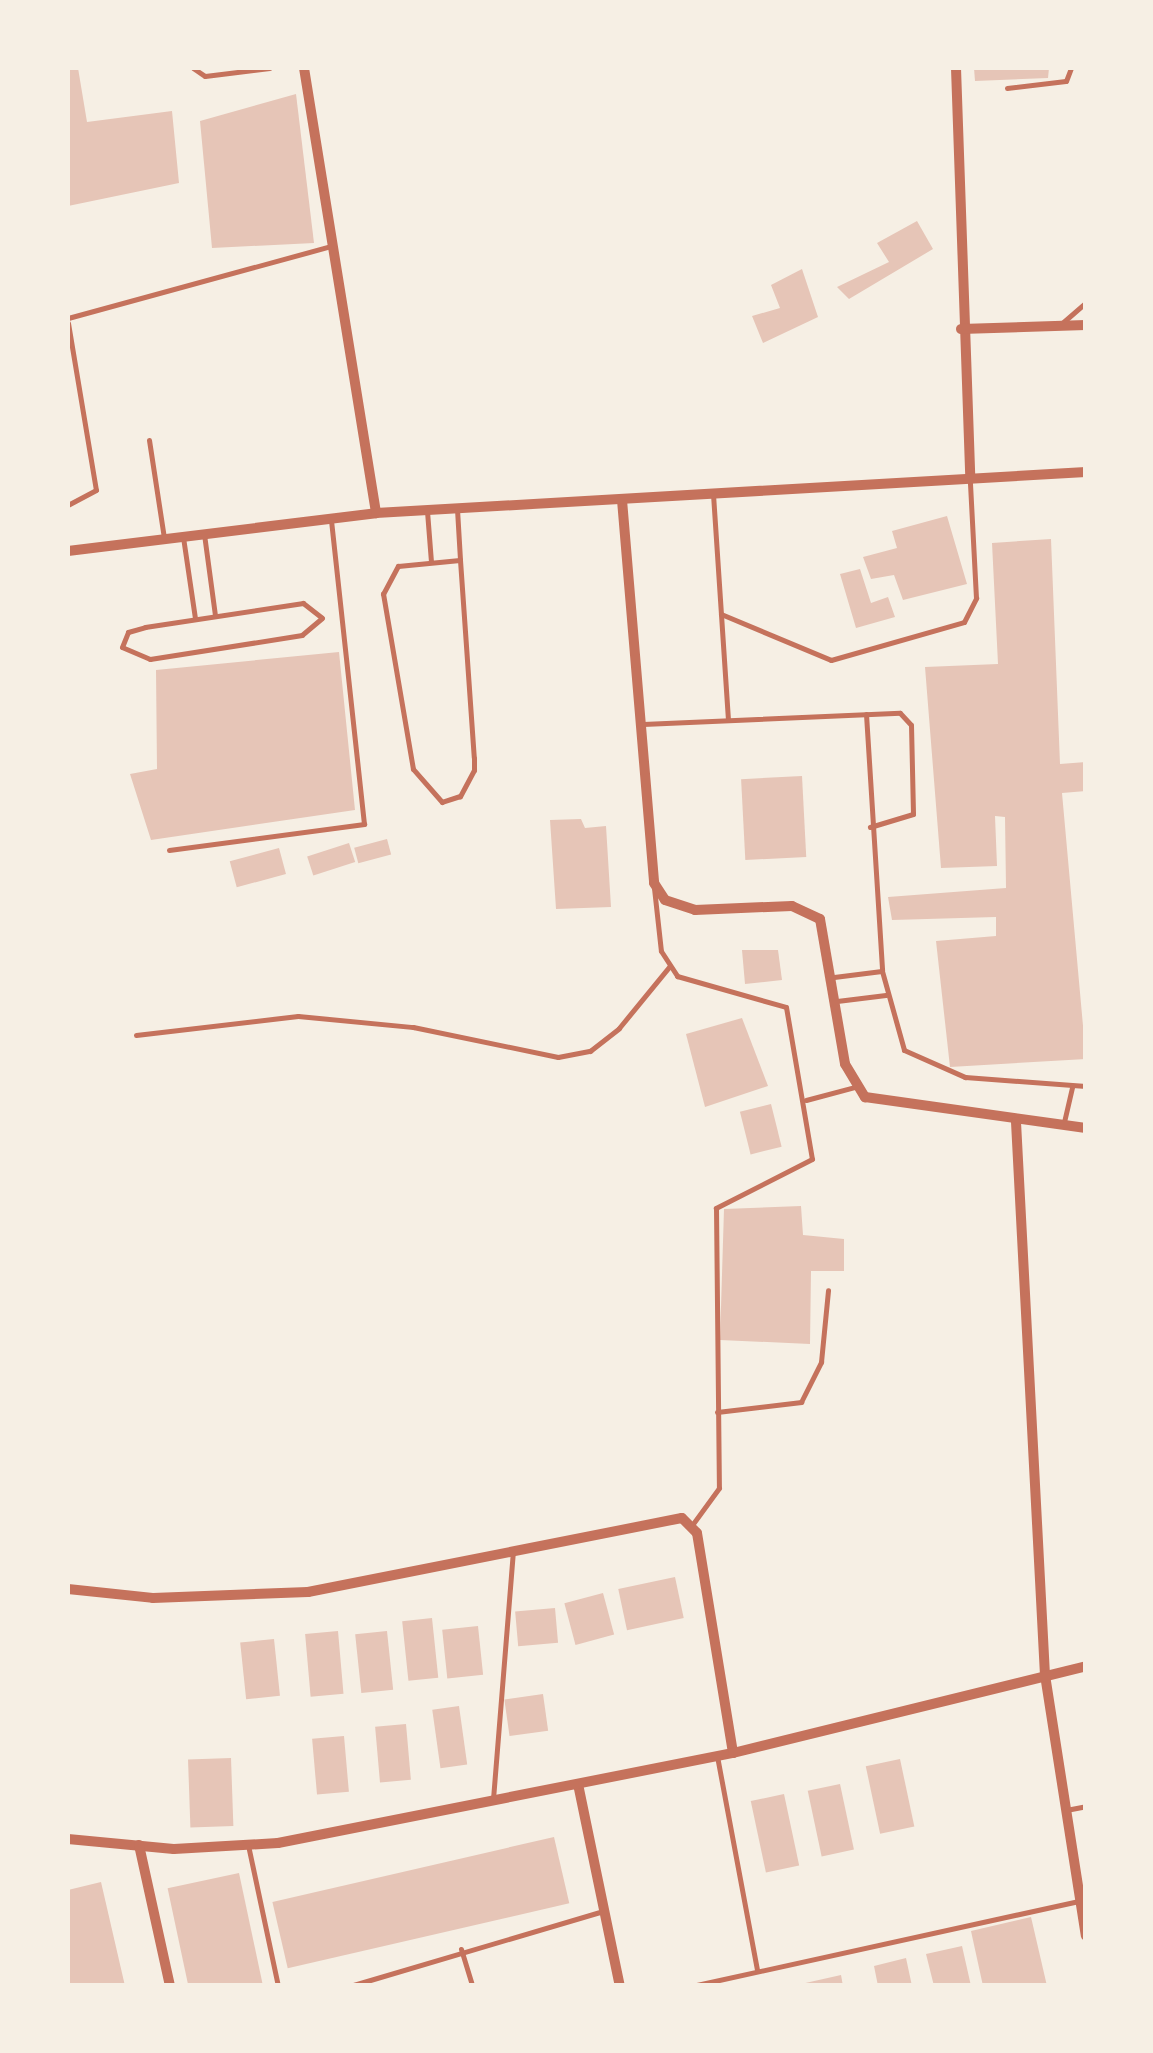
<!DOCTYPE html>
<style>
body{margin:0}
#map{position:relative;width:1153px;height:2053px;overflow:hidden;background:#f6efe4;font-family:Jost,sans-serif}
div>[style]{position:absolute}
.building>*{inset:0;background:#e6c5b7;transform-origin:0 0}
.service>*{height:5px;margin:-2.5px;padding:0 2.5px;transform-origin:2.5px;border-radius:2.5px;background:#c5725c}
.minor>*{height:10px;margin:-5px;padding:0 5px;transform-origin:5px;border-radius:5px;background:#c5725c}
span{translate:-50% -50%;white-space:nowrap;text-align:center;line-height:1.15;-webkit-text-stroke:9px #f6efe4;paint-order:stroke}
.frame{position:absolute;inset:0;border:70px solid #f6efe4;pointer-events:none}
</style>
<div id="map">
<div class="building">
<div style="clip-path:polygon(68px 68px,78px 68px,87px 122px,172px 111px,179px 183px,68px 206px)"></div>
<div style="clip-path:polygon(974px 68px,1049px 68px,1048px 78px,975px 81px)"></div>
<div style="clip-path:polygon(296px 94px,314px 243px,212px 248px,200px 121px)"></div>
<div style="clip-path:polygon(917px 221px,933px 249px,849px 299px,837px 287px,889px 262px,877px 243px)"></div>
<div style="clip-path:polygon(802px 269px,818px 317px,763px 343px,752px 316px,780px 308px,771px 285px)"></div>
<div style="clip-path:polygon(947px 516px,967px 584px,903px 600px,894px 575px,871px 579px,863px 557px,897px 548px,892px 531px)"></div>
<div style="clip-path:polygon(1051px 539px,1060px 764px,1086px 762px,1086px 791px,1062px 793px,1086px 1059px,950px 1067px,936px 941px,996px 936px,996px 917px,892px 920px,888px 897px,1006px 888px,1005px 817px,995px 816px,997px 866px,941px 868px,925px 667px,998px 664px,992px 543px)"></div>
<div style="clip-path:polygon(860px 569px,871px 603px,888px 597px,895px 617px,856px 628px,840px 574px)"></div>
<div style="clip-path:polygon(339px 652px,355px 810px,151px 840px,130px 774px,157px 769px,156px 670px)"></div>
<div style="left:802px;top:776px;width:81px;height:61px;rotate:87deg"></div>
<div style="clip-path:polygon(581px 819px,585px 828px,606px 826px,611px 907px,556px 909px,550px 820px)"></div>
<div style="left:387px;top:839px;width:16px;height:34px;rotate:75deg"></div>
<div style="left:349px;top:843px;width:20px;height:44px;rotate:72deg"></div>
<div style="left:279px;top:848px;width:27px;height:51px;rotate:75deg"></div>
<div style="clip-path:polygon(742px 950px,778px 950px,782px 980px,745px 984px)"></div>
<div style="clip-path:polygon(742px 1018px,768px 1086px,705px 1107px,686px 1034px)"></div>
<div style="left:771px;top:1104px;width:44px;height:32px;rotate:76deg"></div>
<div style="clip-path:polygon(801px 1206px,803px 1235px,844px 1239px,844px 1271px,811px 1271px,810px 1344px,720px 1340px,724px 1209px)"></div>
<div style="left:675px;top:1577px;width:42px;height:58px;rotate:78deg"></div>
<div style="left:603px;top:1593px;width:43px;height:40px;rotate:75deg"></div>
<div style="left:555px;top:1608px;width:35px;height:40px;rotate:85deg"></div>
<div style="left:432px;top:1618px;width:60px;height:30px;rotate:84deg"></div>
<div style="left:478px;top:1626px;width:49px;height:36px;rotate:84deg"></div>
<div style="left:338px;top:1631px;width:63px;height:33px;rotate:85deg"></div>
<div style="left:387px;top:1631px;width:59px;height:32px;rotate:84deg"></div>
<div style="left:274px;top:1639px;width:57px;height:34px;rotate:84deg"></div>
<div style="left:543px;top:1694px;width:37px;height:39px;rotate:82deg"></div>
<div style="left:459px;top:1706px;width:59px;height:27px;rotate:82deg"></div>
<div style="left:406px;top:1724px;width:56px;height:31px;rotate:85deg"></div>
<div style="left:344px;top:1736px;width:56px;height:32px;rotate:85deg"></div>
<div style="left:231px;top:1758px;width:68px;height:43px;rotate:88deg"></div>
<div style="left:900px;top:1759px;width:69px;height:35px;rotate:78deg"></div>
<div style="left:840px;top:1784px;width:67px;height:33px;rotate:78deg"></div>
<div style="left:784px;top:1794px;width:73px;height:34px;rotate:78deg"></div>
<div style="left:554px;top:1837px;width:68px;height:289px;rotate:77deg"></div>
<div style="left:239px;top:1873px;width:116px;height:73px;rotate:78deg"></div>
<div style="clip-path:polygon(101px 1882px,125px 1986px,68px 1986px,68px 1890px)"></div>
<div style="clip-path:polygon(1031px 1917px,1047px 1986px,983px 1986px,971px 1931px)"></div>
<div style="clip-path:polygon(962px 1946px,971px 1986px,934px 1986px,926px 1954px)"></div>
<div style="clip-path:polygon(906px 1958px,912px 1986px,878px 1986px,874px 1966px)"></div>
<div style="clip-path:polygon(841px 1975px,843px 1986px,801px 1986px,801px 1984px)"></div>
</div>
<div class="service">
<div style="left:193px;top:68px;width:14px;rotate:34deg"></div>
<div style="left:205px;top:76px;width:65px;rotate:-7deg"></div>
<div style="left:1007px;top:88px;width:59px;rotate:-6.8deg"></div>
<div style="left:1066px;top:81px;width:14px;rotate:-69deg"></div>
<div style="left:68px;top:318px;width:274px;rotate:-15.3deg"></div>
<div style="left:68px;top:323px;width:169px;rotate:80.5deg"></div>
<div style="left:96px;top:490px;width:32px;rotate:152deg"></div>
<div style="left:1061px;top:324px;width:33px;rotate:-41deg"></div>
<div style="left:149px;top:440px;width:99px;rotate:81.3deg"></div>
<div style="left:713px;top:494px;width:226px;rotate:86.2deg"></div>
<div style="left:457px;top:509px;width:51px;rotate:86.6deg"></div>
<div style="left:460px;top:560px;width:198px;rotate:86deg"></div>
<div style="left:474px;top:758px;width:12px;rotate:90deg"></div>
<div style="left:474px;top:770px;width:30px;rotate:118deg"></div>
<div style="left:460px;top:796px;width:19px;rotate:162deg"></div>
<div style="left:442px;top:802px;width:44px;rotate:-131.3deg"></div>
<div style="left:413px;top:769px;width:178px;rotate:-99.7deg"></div>
<div style="left:383px;top:594px;width:32px;rotate:-62deg"></div>
<div style="left:398px;top:566px;width:62px;rotate:-5.5deg"></div>
<div style="left:427px;top:511px;width:51px;rotate:85.5deg"></div>
<div style="left:204px;top:534px;width:82px;rotate:82.3deg"></div>
<div style="left:183px;top:537px;width:82px;rotate:81.6deg"></div>
<div style="left:303px;top:603px;width:24px;rotate:38deg"></div>
<div style="left:322px;top:618px;width:26px;rotate:140deg"></div>
<div style="left:302px;top:635px;width:154px;rotate:171deg"></div>
<div style="left:150px;top:659px;width:30px;rotate:-157deg"></div>
<div style="left:122px;top:647px;width:16px;rotate:-68deg"></div>
<div style="left:128px;top:632px;width:18px;rotate:-16deg"></div>
<div style="left:145px;top:627px;width:160px;rotate:-8.6deg"></div>
<div style="left:721px;top:614px;width:119px;rotate:22.7deg"></div>
<div style="left:831px;top:660px;width:138px;rotate:-15.9deg"></div>
<div style="left:964px;top:622px;width:27px;rotate:-63deg"></div>
<div style="left:976px;top:598px;width:116px;rotate:-93deg"></div>
<div style="left:866px;top:714px;width:257px;rotate:86.4deg"></div>
<div style="left:882px;top:971px;width:82px;rotate:74.4deg"></div>
<div style="left:904px;top:1050px;width:67px;rotate:23.9deg"></div>
<div style="left:965px;top:1077px;width:121px;rotate:4.3deg"></div>
<div style="left:643px;top:724px;width:257px;rotate:-2.5deg"></div>
<div style="left:900px;top:713px;width:16px;rotate:47deg"></div>
<div style="left:911px;top:725px;width:89px;rotate:88.7deg"></div>
<div style="left:913px;top:814px;width:45px;rotate:163.2deg"></div>
<div style="left:169px;top:850px;width:197px;rotate:-7.6deg"></div>
<div style="left:364px;top:824px;width:306px;rotate:-96.2deg"></div>
<div style="left:654px;top:888px;width:63px;rotate:83.7deg"></div>
<div style="left:661px;top:951px;width:30px;rotate:57deg"></div>
<div style="left:677px;top:976px;width:113px;rotate:15.9deg"></div>
<div style="left:786px;top:1007px;width:154px;rotate:80.3deg"></div>
<div style="left:812px;top:1159px;width:108px;rotate:153deg"></div>
<div style="left:716px;top:1208px;width:280px;rotate:89.4deg"></div>
<div style="left:719px;top:1488px;width:46px;rotate:126.1deg"></div>
<div style="left:834px;top:977px;width:48px;rotate:-7.1deg"></div>
<div style="left:837px;top:1001px;width:49px;rotate:-7deg"></div>
<div style="left:136px;top:1035px;width:163px;rotate:-6.7deg"></div>
<div style="left:298px;top:1016px;width:116px;rotate:5.5deg"></div>
<div style="left:413px;top:1027px;width:148px;rotate:11.7deg"></div>
<div style="left:558px;top:1057px;width:33px;rotate:-11deg"></div>
<div style="left:590px;top:1051px;width:37px;rotate:-38deg"></div>
<div style="left:619px;top:1028px;width:79px;rotate:-50.7deg"></div>
<div style="left:806px;top:1100px;width:51px;rotate:-14.9deg"></div>
<div style="left:1064px;top:1122px;width:37px;rotate:-77deg"></div>
<div style="left:717px;top:1412px;width:85px;rotate:-6.8deg"></div>
<div style="left:801px;top:1402px;width:45px;rotate:-63.4deg"></div>
<div style="left:821px;top:1362px;width:72px;rotate:-84.4deg"></div>
<div style="left:717px;top:1756px;width:217px;rotate:79.4deg"></div>
<div style="left:493px;top:1799px;width:247px;rotate:-85.4deg"></div>
<div style="left:1066px;top:1810px;width:20px;rotate:-11deg"></div>
<div style="left:248px;top:1845px;width:144px;rotate:78deg"></div>
<div style="left:461px;top:1949px;width:39px;rotate:73deg"></div>
<div style="left:350px;top:1986px;width:265px;rotate:-16.5deg"></div>
<div style="left:692px;top:1986px;width:396px;rotate:-12.4deg"></div>
</div>
<div class="minor">
<div style="left:304px;top:68px;width:451px;rotate:80.8deg"></div>
<div style="left:956px;top:68px;width:411px;rotate:88deg"></div>
<div style="left:961px;top:329px;width:125px;rotate:-1.8deg"></div>
<div style="left:622px;top:500px;width:384px;rotate:85.2deg"></div>
<div style="left:654px;top:883px;width:20px;rotate:57deg"></div>
<div style="left:665px;top:900px;width:32px;rotate:18deg"></div>
<div style="left:695px;top:910px;width:97px;rotate:-2.4deg"></div>
<div style="left:792px;top:906px;width:31px;rotate:25deg"></div>
<div style="left:820px;top:919px;width:147px;rotate:80.2deg"></div>
<div style="left:845px;top:1064px;width:39px;rotate:59deg"></div>
<div style="left:865px;top:1097px;width:223px;rotate:8deg"></div>
<div style="left:68px;top:551px;width:310px;rotate:-7deg"></div>
<div style="left:376px;top:513px;width:711px;rotate:-3.3deg"></div>
<div style="left:1016px;top:1122px;width:554px;rotate:87deg"></div>
<div style="left:1045px;top:1675px;width:264px;rotate:81.1deg"></div>
<div style="left:68px;top:1589px;width:85px;rotate:6deg"></div>
<div style="left:153px;top:1598px;width:155px;rotate:-2.2deg"></div>
<div style="left:308px;top:1592px;width:381px;rotate:-11.2deg"></div>
<div style="left:682px;top:1518px;width:21px;rotate:45deg"></div>
<div style="left:697px;top:1533px;width:223px;rotate:80.7deg"></div>
<div style="left:578px;top:1784px;width:206px;rotate:78.3deg"></div>
<div style="left:68px;top:1839px;width:106px;rotate:5.4deg"></div>
<div style="left:174px;top:1849px;width:104px;rotate:-3.3deg"></div>
<div style="left:278px;top:1843px;width:464px;rotate:-11.2deg"></div>
<div style="left:733px;top:1753px;width:364px;rotate:-13.8deg"></div>
<div style="left:139px;top:1845px;width:144px;rotate:77.6deg"></div>
</div>
<div class="frame"></div>
</div>
